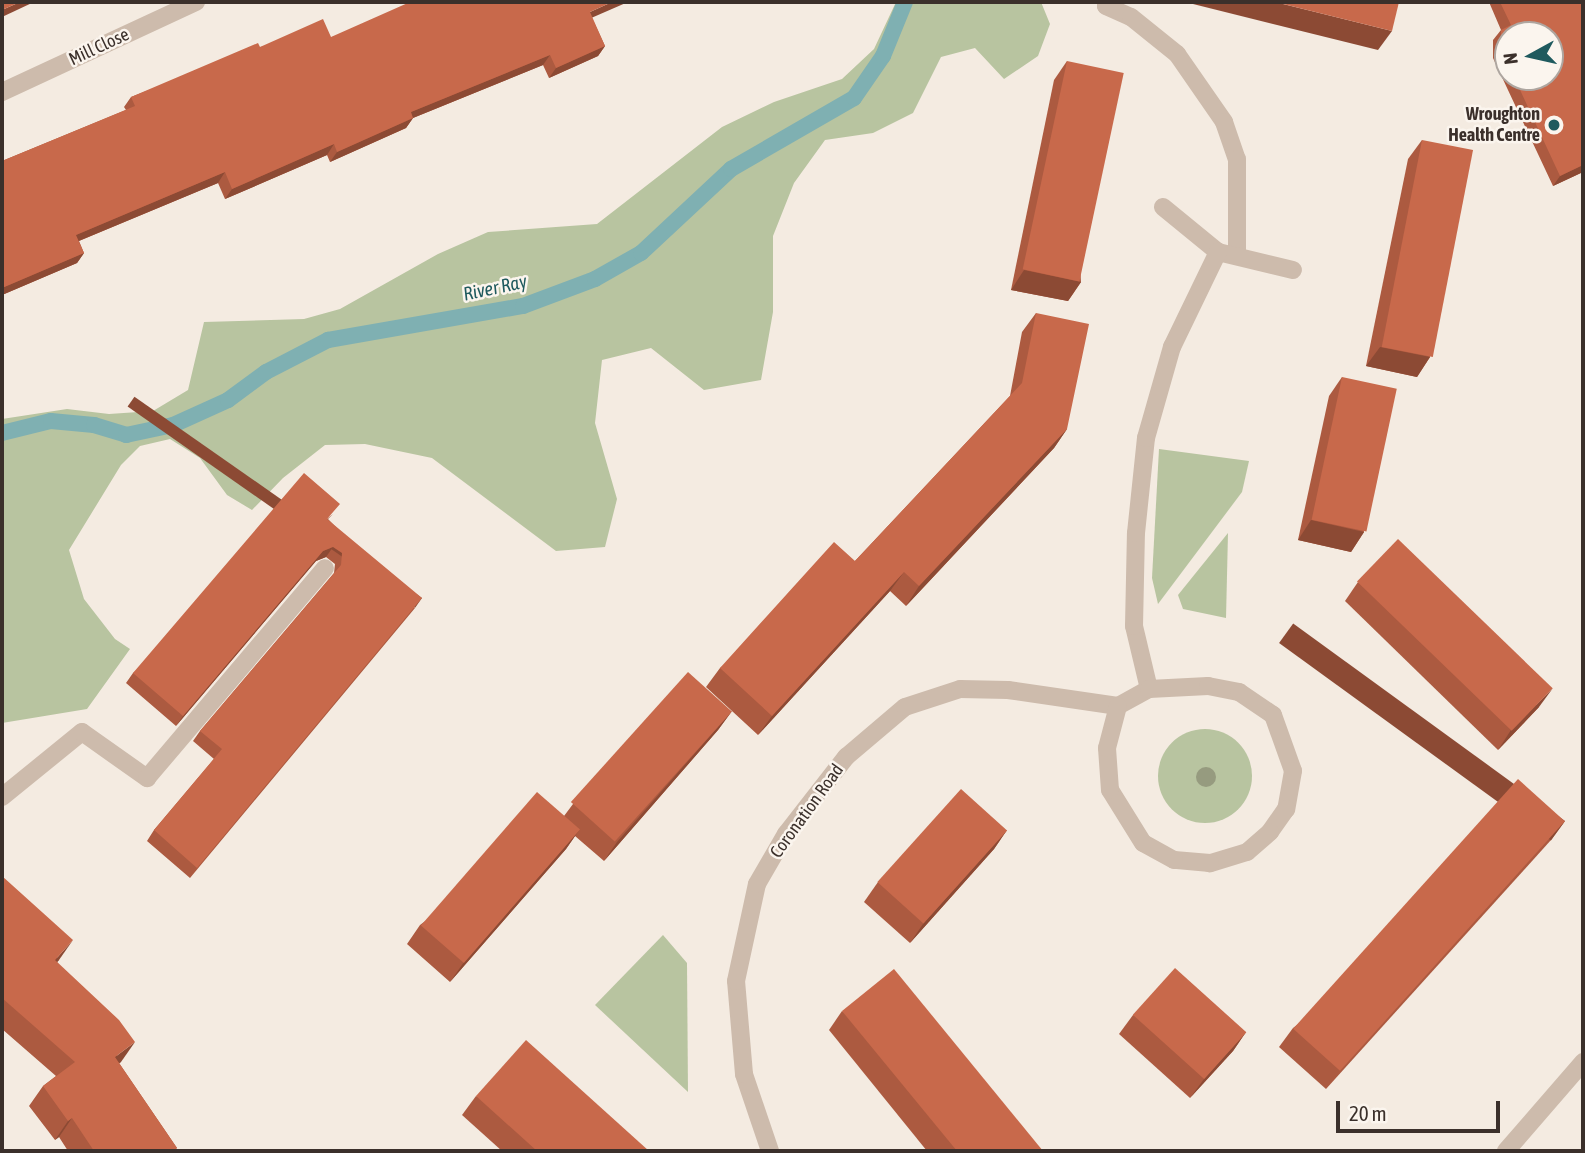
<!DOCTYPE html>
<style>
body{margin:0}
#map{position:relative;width:1585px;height:1153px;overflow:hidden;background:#f4ebe1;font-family:"Asap Condensed",sans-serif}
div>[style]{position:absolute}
.green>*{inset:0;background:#b8c4a0}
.round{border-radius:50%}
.stream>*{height:16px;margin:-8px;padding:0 8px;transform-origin:8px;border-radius:8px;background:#7fb0b2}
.minor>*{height:18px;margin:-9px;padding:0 9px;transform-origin:9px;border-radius:9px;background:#cdbbac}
.trees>*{width:20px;height:20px;margin:-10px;border-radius:50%;background:#969b7f}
.wall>*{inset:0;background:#ac5a40}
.shaded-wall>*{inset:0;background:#8c4a34;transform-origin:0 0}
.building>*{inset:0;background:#c8694b;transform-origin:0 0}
.dots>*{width:19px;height:19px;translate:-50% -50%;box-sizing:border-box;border:4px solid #fbf5ee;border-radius:50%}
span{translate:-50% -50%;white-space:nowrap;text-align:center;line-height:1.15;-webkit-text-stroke:5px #fbf5ee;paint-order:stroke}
.street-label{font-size:18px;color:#3b302b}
.poi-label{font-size:18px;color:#3b302b;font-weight:700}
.right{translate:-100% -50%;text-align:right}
.water-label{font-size:19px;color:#1f5a5e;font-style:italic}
.frame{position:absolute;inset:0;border:4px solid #3b302b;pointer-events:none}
.north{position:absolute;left:1494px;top:21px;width:70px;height:70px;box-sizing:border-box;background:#fbf5ee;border:2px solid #aea6a0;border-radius:50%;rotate:262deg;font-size:19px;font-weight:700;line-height:28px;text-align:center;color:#3b302b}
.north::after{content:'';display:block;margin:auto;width:24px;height:32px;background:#1f5a5e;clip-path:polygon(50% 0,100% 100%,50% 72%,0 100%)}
.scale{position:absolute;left:1336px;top:1101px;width:164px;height:32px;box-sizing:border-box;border:4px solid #3b302b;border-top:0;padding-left:9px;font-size:21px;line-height:24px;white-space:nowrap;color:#3b302b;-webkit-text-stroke:5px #fbf5ee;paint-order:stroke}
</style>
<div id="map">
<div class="green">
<div style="clip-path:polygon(896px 2px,1041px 2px,1050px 24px,1038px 56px,1004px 79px,975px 48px,941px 57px,913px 113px,873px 133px,825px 140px,794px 183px,773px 236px,773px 312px,761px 380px,704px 390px,651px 348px,602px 360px,595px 423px,617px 499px,605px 547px,556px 551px,432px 458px,365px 444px,325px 445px,283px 478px,252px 510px,227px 495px,200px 458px,170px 439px,140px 446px,121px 465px,69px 550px,84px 599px,115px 639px,130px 649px,87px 709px,2px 723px,2px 419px,67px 409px,109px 414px,153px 411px,188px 390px,204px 322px,304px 319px,340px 309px,438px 254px,488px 232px,597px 224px,722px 127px,774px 102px,842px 79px,874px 49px)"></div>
<div style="clip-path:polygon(1159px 449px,1249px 461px,1242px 492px,1158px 604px,1152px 578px)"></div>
<div style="clip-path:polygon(1228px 533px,1226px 618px,1183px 609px,1178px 595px)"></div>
<div class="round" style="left:1158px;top:729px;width:94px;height:94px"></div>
<div style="clip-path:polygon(663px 935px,687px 963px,688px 1092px,595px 1005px)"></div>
</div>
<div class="stream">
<div style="left:2px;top:433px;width:50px;rotate:-13.8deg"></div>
<div style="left:51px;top:421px;width:43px;rotate:5.3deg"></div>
<div style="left:94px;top:425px;width:34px;rotate:17deg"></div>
<div style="left:126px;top:435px;width:48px;rotate:-12deg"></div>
<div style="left:173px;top:425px;width:60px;rotate:-24.4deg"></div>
<div style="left:228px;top:400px;width:47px;rotate:-36.4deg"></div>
<div style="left:266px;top:372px;width:70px;rotate:-27.3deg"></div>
<div style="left:328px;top:340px;width:198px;rotate:-9.9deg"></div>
<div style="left:523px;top:306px;width:77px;rotate:-20.6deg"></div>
<div style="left:595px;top:279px;width:53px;rotate:-29.5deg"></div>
<div style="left:641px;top:253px;width:123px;rotate:-43deg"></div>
<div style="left:731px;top:169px;width:142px;rotate:-30deg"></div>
<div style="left:854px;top:98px;width:51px;rotate:-55.4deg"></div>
<div style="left:883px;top:56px;width:58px;rotate:-67.8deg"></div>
</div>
<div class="minor">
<div style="left:1107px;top:2px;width:4px;rotate:104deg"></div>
<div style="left:1106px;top:6px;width:27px;rotate:24deg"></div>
<div style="left:1131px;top:17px;width:59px;rotate:38.8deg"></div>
<div style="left:1177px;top:54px;width:83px;rotate:55.3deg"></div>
<div style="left:1224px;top:122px;width:39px;rotate:71deg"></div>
<div style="left:1237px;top:159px;width:97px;rotate:90deg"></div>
<div style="left:2px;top:92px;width:214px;rotate:-24.9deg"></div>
<div style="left:1163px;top:207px;width:71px;rotate:39.3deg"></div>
<div style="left:1218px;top:252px;width:77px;rotate:13.5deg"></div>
<div style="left:1149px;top:689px;width:65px;rotate:-103.4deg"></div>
<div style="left:1134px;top:626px;width:93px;rotate:-88.8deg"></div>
<div style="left:1136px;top:533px;width:96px;rotate:-84deg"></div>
<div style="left:1146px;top:438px;width:95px;rotate:-74.1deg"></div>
<div style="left:1172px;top:347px;width:106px;rotate:-64.2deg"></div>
<div style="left:2px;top:797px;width:103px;rotate:-39.1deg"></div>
<div style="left:82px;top:732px;width:80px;rotate:35.3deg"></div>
<div style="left:147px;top:778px;width:275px;rotate:-49.7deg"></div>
<div style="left:770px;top:1151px;width:81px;rotate:-108.7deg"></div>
<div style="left:744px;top:1074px;width:93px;rotate:-94.9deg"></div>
<div style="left:736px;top:981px;width:99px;rotate:-77.8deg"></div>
<div style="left:757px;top:884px;width:58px;rotate:-59.9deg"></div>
<div style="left:786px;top:834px;width:98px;rotate:-52.1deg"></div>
<div style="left:846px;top:757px;width:77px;rotate:-40.3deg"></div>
<div style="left:905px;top:707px;width:58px;rotate:-18.1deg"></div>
<div style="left:960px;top:689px;width:48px;rotate:1.2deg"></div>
<div style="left:1008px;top:690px;width:111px;rotate:8.3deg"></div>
<div style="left:1118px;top:706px;width:35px;rotate:-29deg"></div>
<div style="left:1149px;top:689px;width:59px;rotate:-2.9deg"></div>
<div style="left:1208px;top:686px;width:32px;rotate:11deg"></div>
<div style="left:1239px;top:692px;width:41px;rotate:34.1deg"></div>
<div style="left:1273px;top:715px;width:59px;rotate:70.3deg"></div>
<div style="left:1293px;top:771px;width:39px;rotate:100deg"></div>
<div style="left:1286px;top:809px;width:28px;rotate:125deg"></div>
<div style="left:1270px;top:832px;width:30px;rotate:139deg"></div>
<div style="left:1247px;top:852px;width:39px;rotate:163deg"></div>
<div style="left:1210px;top:863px;width:36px;rotate:-175deg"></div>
<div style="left:1174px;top:860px;width:35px;rotate:-151deg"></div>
<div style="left:1143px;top:843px;width:62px;rotate:-121.9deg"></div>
<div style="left:1110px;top:790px;width:42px;rotate:-94.1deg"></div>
<div style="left:1107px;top:748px;width:43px;rotate:-75.3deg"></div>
<div style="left:1506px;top:1151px;width:118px;rotate:-49.1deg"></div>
</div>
<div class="trees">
<div style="left:1206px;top:777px"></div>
</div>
<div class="wall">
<div style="clip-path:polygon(evenodd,1489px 2px,1583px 2px,1583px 172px,1553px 186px,1493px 58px,1493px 40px,1501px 30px,1489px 2px,1508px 35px,1550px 77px,1508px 77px,1508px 35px)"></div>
<div style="clip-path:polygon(592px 18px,605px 46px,598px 56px,549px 78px,543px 65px,413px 118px,406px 128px,330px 162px,327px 155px,225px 199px,218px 183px,79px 241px,84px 253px,77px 263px,2px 295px,2px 161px,126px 110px,124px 107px,131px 97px,260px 47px,331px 37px)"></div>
<div style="clip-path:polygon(1067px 61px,1081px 282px,1068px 301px,1011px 290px,1054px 80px)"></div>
<div style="clip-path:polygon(1422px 140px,1430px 357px,1417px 377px,1366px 366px,1408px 159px)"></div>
<div style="clip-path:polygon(1036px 313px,1067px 429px,1054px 448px,906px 606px,890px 591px,758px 735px,706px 687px,720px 668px,855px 561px,1010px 396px,1022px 332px)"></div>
<div style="clip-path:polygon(1342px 377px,1364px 532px,1351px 552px,1298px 540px,1329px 396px)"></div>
<div style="clip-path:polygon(333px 514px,328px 519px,415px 608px,190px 878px,147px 841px,154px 830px,214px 759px,193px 741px,200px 731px,334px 573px,335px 564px,326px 557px,316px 561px,176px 726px,126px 683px,133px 673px)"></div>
<div style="clip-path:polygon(1358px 582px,1539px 707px,1498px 750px,1345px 601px)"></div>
<div style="clip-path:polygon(732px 711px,718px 730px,604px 861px,575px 836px,566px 849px,450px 982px,407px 944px,420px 925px,564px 816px,573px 804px)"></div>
<div style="clip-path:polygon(1565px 821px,1551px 840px,1326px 1089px,1279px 1047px,1293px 1028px)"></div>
<div style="clip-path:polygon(1007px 830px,994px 849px,910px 943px,864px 902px,878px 882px)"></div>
<div style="clip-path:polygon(2px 876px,59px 960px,57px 962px,121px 1062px,119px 1063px,177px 1148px,174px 1151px,68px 1151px,59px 1137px,55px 1140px,29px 1106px,43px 1086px,56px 1076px,2px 1029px)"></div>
<div style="clip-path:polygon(842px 1011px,1043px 1151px,927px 1151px,829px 1030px)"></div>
<div style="clip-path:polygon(1133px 1015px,1246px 1032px,1233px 1051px,1190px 1098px,1119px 1034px)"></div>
<div style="clip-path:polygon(476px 1096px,649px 1151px,502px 1151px,462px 1115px)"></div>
</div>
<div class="shaded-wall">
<div style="clip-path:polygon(20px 2px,34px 2px,2px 17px,2px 10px)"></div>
<div style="clip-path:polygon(612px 2px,628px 2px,582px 22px,590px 12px)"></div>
<div style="clip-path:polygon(1185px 2px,1275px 2px,1392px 31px,1378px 50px)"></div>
<div style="clip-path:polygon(605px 46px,598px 56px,549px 78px,556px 68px)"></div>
<div style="clip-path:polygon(550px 55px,543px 65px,403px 122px,411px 112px)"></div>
<div style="clip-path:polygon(413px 118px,406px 128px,330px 162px,337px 152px)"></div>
<div style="clip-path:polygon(334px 144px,327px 155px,225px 199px,232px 189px)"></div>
<div style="clip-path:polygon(1583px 165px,1583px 172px,1553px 186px,1560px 176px)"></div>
<div style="clip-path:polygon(225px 172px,218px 183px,69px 245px,76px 235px)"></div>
<div style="clip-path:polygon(84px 253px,77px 263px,2px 295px,2px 288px)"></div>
<div style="clip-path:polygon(1024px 270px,1081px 282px,1068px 301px,1011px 290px)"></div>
<div style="clip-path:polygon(1380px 347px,1430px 357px,1417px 377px,1366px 366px)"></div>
<div style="clip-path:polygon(1067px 429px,1054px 448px,906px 606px,919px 586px)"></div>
<div style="clip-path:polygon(1311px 520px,1364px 532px,1351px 552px,1298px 540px)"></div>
<div style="clip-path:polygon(333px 547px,326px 557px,316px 561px,176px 726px,183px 716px,323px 551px)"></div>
<div style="clip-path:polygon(904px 572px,890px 591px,758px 735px,772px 716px)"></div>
<div style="left:422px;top:598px;width:12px;height:351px;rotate:125deg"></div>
<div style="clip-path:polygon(1553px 688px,1539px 707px,1498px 750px,1511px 730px)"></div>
<div style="clip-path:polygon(732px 711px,718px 730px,604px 861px,617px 842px)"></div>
<div style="left:1565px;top:821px;width:24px;height:336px;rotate:126deg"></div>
<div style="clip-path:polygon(580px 829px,566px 849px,450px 982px,464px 962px)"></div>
<div style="clip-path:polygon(1007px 830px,994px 849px,910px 943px,923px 924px)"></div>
<div style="clip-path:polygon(73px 940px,59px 960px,41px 980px,55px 960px)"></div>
<div style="clip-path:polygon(1246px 1032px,1233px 1051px,1190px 1098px,1204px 1079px)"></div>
<div style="clip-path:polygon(135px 1042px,121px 1062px,101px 1076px,115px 1057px)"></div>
<div style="clip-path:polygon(72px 1118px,59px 1137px,55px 1140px,68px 1121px)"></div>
</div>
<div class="building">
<div style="clip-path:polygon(2px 2px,20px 2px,2px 10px)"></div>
<div style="clip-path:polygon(410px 2px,612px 2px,590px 12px,605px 46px,556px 68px,550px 55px,411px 112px,413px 118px,337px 152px,334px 144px,232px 189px,225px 172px,76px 235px,84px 253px,2px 288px,2px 161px,135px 106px,131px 97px,258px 43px,260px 47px,323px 19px,331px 37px)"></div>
<div style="clip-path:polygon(1275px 2px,1399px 2px,1392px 31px)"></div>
<div style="clip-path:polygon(1500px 2px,1583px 2px,1583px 165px,1560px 176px,1514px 77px,1550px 77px,1550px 35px,1508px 35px,1508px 64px,1501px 48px,1501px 30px,1511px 25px)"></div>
<div style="left:1067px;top:61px;width:58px;height:213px;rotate:12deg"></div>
<div style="left:1422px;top:140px;width:52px;height:211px;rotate:11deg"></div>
<div style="clip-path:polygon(1036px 313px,1089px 324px,1067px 429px,919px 586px,904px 572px,772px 716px,720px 668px,834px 542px,855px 561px,1022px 383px)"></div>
<div style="left:1342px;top:377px;width:56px;height:146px;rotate:12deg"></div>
<div style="clip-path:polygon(304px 473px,340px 504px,327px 519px,422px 598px,197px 868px,154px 830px,222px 749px,200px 731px,341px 565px,342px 553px,333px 547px,323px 551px,183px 716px,133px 673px)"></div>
<div style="left:1398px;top:539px;width:215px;height:59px;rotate:44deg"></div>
<div style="left:688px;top:672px;width:59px;height:175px;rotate:42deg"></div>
<div style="left:1518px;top:779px;width:63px;height:336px;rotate:42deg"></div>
<div style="left:961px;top:789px;width:62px;height:125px;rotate:42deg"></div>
<div style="left:537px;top:792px;width:57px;height:177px;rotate:41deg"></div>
<div style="clip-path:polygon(2px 876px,73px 940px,55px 960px,119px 1020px,135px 1042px,115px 1057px,177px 1148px,172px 1151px,94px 1151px,72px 1118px,68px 1121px,43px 1086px,75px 1062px,2px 998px)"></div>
<div style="left:1175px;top:968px;width:96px;height:63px;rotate:42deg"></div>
<div style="clip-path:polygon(894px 969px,1043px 1151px,957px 1151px,842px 1011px)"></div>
<div style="clip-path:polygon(526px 1040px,649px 1151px,537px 1151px,476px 1096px)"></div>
</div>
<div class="dots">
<div style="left:1554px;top:125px;background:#1f5a5e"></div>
</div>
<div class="street-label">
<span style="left:99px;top:47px;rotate:-25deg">Mill Close</span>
<span style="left:807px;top:811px;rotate:-54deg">Coronation Road</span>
</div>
<div class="poi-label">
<span class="right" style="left:1540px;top:125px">Wroughton<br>Health Centre</span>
</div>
<div class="water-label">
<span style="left:495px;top:288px;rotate:-12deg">River Ray</span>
</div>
<div class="frame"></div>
<div class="north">N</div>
<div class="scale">20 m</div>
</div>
